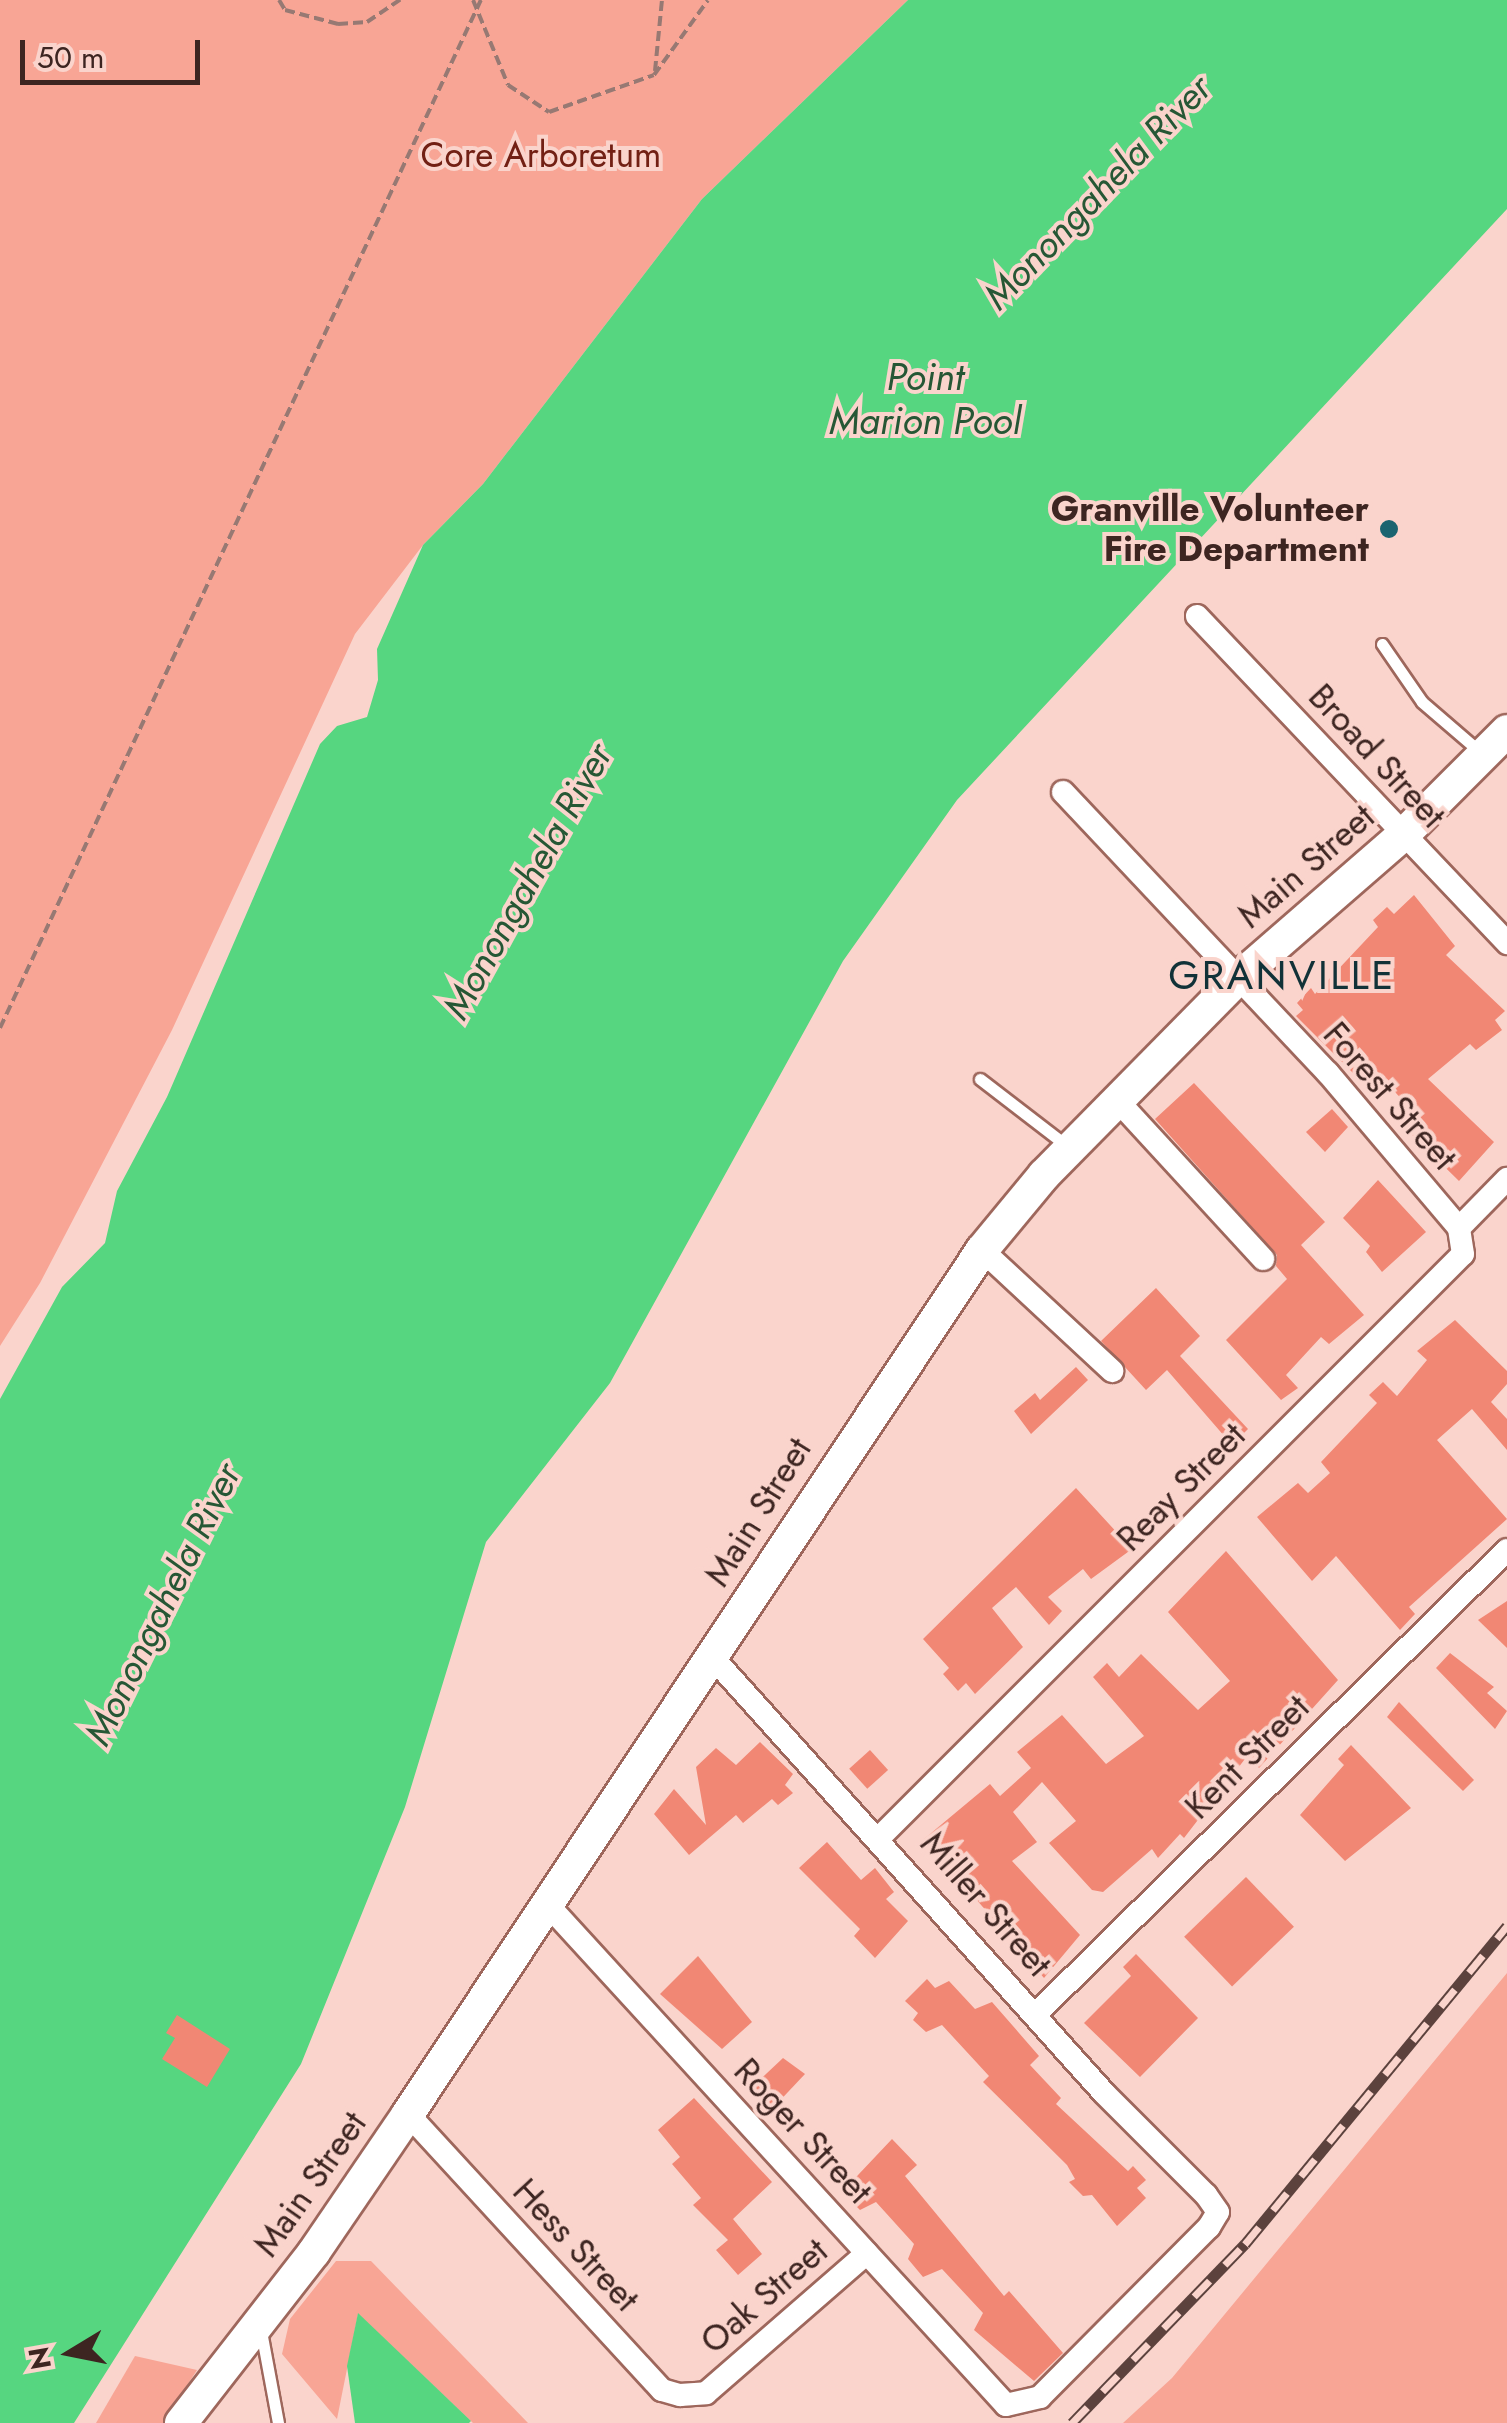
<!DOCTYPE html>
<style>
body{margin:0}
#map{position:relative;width:1507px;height:2423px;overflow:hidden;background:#fad4cc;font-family:Jost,sans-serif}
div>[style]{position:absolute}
.green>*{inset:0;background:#f8a595}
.water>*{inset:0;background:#56d680}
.building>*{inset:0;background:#f18774;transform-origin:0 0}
.path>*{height:4px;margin-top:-2px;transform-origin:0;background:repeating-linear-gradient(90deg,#977973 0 10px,transparent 0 15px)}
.roads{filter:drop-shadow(2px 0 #9e675c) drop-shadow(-2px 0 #9e675c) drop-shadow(0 2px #9e675c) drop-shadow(0 -2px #9e675c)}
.service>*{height:11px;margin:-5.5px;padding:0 5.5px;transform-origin:5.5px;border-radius:5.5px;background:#fff}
.minor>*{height:22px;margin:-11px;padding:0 11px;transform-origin:11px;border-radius:11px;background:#fff}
.secondary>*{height:32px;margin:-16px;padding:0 16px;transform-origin:16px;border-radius:16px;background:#fff}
.rail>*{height:11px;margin-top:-5.5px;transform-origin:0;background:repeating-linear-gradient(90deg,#fad4cc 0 22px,#5c423d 0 44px);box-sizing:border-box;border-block:2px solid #5c423d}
.dots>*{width:28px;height:28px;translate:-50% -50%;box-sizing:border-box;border:5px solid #fad4cc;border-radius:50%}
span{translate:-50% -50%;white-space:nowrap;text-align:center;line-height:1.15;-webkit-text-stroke:8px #fad4cc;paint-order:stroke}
.park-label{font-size:35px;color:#722014}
.poi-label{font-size:35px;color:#3d2521;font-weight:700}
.right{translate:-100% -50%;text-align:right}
.street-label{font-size:35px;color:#3d2521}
.water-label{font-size:38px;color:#265735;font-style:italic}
.quarter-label{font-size:40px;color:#113238;letter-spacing:2.5px}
.north{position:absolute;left:20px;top:2303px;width:100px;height:100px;-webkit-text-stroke:8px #fad4cc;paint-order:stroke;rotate:260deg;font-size:28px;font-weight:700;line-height:40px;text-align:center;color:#3d2521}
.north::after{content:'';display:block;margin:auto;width:35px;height:45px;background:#3d2521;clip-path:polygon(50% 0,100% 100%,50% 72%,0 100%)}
.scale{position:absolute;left:20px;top:40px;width:180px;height:45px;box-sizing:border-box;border:5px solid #3d2521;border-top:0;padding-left:12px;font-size:30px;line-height:35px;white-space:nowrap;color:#3d2521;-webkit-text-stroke:8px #fad4cc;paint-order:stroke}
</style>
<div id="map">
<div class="green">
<div style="clip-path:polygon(0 0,908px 0,702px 199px,483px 484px,423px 545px,355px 634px,172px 1030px,40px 1283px,0 1346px)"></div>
<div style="clip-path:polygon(1507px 1973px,1507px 2423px,1123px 2423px,1172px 2378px)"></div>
<div style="clip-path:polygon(336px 2261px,371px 2261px,528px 2423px,473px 2423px,358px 2314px,337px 2419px,282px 2354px,290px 2319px)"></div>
<div style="clip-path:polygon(135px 2356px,197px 2370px,163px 2423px,96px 2423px)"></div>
</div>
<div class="water">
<div style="clip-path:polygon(908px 0,1507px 0,1507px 209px,957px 800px,843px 961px,610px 1383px,486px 1542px,405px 1807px,301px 2064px,74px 2423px,0 2423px,0 1399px,62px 1287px,105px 1243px,117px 1191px,167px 1097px,320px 744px,337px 726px,367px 717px,378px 680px,377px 649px,423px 545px,483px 484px,702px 199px)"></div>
<div style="clip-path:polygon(358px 2313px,471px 2421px,469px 2423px,355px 2423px,347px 2366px)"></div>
</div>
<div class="building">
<div style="clip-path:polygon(1414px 895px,1455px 946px,1446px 955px,1505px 1011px,1495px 1020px,1502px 1030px,1476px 1050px,1470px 1044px,1428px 1079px,1494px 1142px,1459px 1181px,1404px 1127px,1416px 1116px,1376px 1070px,1363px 1083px,1296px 1016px,1303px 1010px,1297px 1003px,1311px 988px,1315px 994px,1378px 927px,1373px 920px,1387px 907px,1394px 914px)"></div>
<div style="clip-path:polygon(1194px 1083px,1325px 1222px,1301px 1245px,1364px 1315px,1329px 1344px,1321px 1337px,1286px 1375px,1298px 1388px,1281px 1400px,1226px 1340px,1287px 1279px,1276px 1266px,1277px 1255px,1155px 1119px)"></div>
<div style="clip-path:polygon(1332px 1109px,1348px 1127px,1325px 1152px,1306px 1132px)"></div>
<div style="clip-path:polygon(1378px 1180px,1426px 1232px,1382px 1272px,1366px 1252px,1370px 1246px,1343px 1218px)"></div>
<div style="clip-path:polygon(1156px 1288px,1200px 1336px,1180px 1356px,1248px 1429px,1232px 1445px,1167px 1370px,1146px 1390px,1101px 1341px)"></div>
<div style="clip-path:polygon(1455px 1320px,1507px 1371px,1507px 1384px,1491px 1402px,1507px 1419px,1507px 1450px,1472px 1409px,1437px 1440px,1507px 1519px,1409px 1607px,1415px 1614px,1400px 1630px,1336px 1556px,1312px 1581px,1257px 1517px,1298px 1483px,1308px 1493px,1330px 1473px,1321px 1462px,1377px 1403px,1369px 1395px,1383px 1382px,1397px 1396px,1427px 1360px,1417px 1351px)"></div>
<div style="clip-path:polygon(1076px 1367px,1088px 1380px,1031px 1434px,1014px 1411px,1035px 1393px,1040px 1400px)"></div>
<div style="clip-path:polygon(1076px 1488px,1132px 1549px,1091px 1579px,1083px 1569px,1048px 1597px,1062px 1611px,1049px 1625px,1016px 1587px,992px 1608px,1023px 1647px,975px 1694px,966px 1683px,958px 1691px,943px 1674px,949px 1668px,923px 1639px)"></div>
<div style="clip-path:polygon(1226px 1551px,1338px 1680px,1259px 1768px,1248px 1755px,1184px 1838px,1180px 1834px,1158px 1858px,1152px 1849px,1103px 1892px,1092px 1890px,1049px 1843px,1076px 1821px,1042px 1782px,1013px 1812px,1037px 1842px,1012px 1861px,1080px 1935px,1044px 1978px,969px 1891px,964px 1896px,924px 1839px,990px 1784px,1000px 1796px,1031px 1768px,1017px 1752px,1062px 1715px,1106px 1764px,1144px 1736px,1093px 1677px,1107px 1663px,1119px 1677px,1141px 1654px,1198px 1710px,1230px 1681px,1168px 1612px)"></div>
<div style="clip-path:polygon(1507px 1601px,1507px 1648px,1478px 1620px)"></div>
<div style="clip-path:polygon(1450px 1653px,1494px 1687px,1487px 1693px,1507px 1711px,1495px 1729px,1436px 1668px)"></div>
<div style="clip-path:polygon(1399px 1702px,1474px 1780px,1463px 1791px,1387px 1717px)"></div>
<div style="clip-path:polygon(760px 1742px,793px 1774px,785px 1785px,793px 1793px,778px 1805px,772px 1799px,743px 1823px,736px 1815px,689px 1855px,654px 1814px,674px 1789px,706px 1825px,696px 1767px,716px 1748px,736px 1765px)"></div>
<div style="clip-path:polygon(1351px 1745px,1411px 1808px,1345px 1861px,1300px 1815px,1344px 1765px,1338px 1759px)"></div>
<div style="left:870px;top:1750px;width:27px;height:28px;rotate:48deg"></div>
<div style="clip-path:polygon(827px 1842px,861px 1880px,875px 1868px,894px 1892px,886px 1899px,908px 1921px,875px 1958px,854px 1936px,860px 1929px,799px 1868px)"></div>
<div style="left:1246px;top:1877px;width:69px;height:86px;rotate:46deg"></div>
<div style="clip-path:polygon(1136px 1954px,1198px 2018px,1140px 2077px,1084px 2023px,1131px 1976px,1123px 1967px)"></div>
<div style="clip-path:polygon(698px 1956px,752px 2022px,722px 2049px,660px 1994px)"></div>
<div style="clip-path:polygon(927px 1979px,935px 1988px,949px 1981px,975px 2009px,992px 2002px,1039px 2056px,1030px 2065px,1061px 2098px,1056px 2104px,1128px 2171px,1133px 2166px,1146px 2180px,1137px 2188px,1146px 2198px,1117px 2226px,1092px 2195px,1083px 2196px,1069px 2182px,1075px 2179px,1067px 2165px,983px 2082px,989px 2076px,942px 2025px,926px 2032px,913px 2020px,918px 2013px,905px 2001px)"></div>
<div style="clip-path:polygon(177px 2015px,230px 2049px,207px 2087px,162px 2059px,175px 2038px,166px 2033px)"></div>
<div style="clip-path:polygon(783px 2058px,805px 2074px,771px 2110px,751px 2088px)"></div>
<div style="clip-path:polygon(694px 2098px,772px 2182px,733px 2219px,762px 2254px,738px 2275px,716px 2250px,728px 2240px,693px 2205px,701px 2198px,672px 2164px,680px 2157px,658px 2130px)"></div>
<div style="clip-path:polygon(892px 2139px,917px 2165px,905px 2176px,1004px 2296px,1009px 2291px,1063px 2353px,1034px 2381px,974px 2330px,983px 2313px,942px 2269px,923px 2277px,908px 2259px,914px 2244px,876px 2202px,860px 2210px,842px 2192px)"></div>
</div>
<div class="path">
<div style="left:279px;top:0;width:12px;rotate:59deg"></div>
<div style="left:285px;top:10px;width:55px;rotate:14.8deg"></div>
<div style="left:338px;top:24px;width:29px;rotate:-4deg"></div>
<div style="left:367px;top:22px;width:40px;rotate:-34deg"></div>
<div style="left:473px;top:0;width:92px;rotate:67.6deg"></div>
<div style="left:508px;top:85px;width:49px;rotate:33.4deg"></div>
<div style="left:549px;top:112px;width:111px;rotate:-19.4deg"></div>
<div style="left:655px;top:71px;width:71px;rotate:-84.4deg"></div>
<div style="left:654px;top:75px;width:92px;rotate:-54.2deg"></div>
<div style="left:0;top:1028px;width:1135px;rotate:-64.93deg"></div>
</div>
<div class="roads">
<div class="service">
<div style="left:1382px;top:644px;width:70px;rotate:55.4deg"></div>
<div style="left:1422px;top:702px;width:75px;rotate:40.7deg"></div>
<div style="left:980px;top:1079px;width:110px;rotate:37.6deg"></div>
<div style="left:261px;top:2331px;width:94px;rotate:79.5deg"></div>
</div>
<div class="minor">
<div style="left:1197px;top:616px;width:451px;rotate:46.5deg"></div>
<div style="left:1063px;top:792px;width:386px;rotate:46.7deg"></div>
<div style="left:1328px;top:1073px;width:203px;rotate:49.8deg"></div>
<div style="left:1117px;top:1100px;width:216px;rotate:47.4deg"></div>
<div style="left:982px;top:1250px;width:178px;rotate:42.9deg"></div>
<div style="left:880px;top:1837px;width:824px;rotate:-45deg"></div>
<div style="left:1463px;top:1254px;width:26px;rotate:-99deg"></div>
<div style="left:1459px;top:1228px;width:69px;rotate:-45.6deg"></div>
<div style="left:548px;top:1905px;width:678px;rotate:47.51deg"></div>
<div style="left:1006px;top:2405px;width:35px;rotate:-13deg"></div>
<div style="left:1040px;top:2397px;width:240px;rotate:-45.2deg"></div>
<div style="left:1209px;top:2227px;width:17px;rotate:-59deg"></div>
<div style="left:1218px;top:2212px;width:21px;rotate:-125deg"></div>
<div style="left:1206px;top:2195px;width:144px;rotate:-135deg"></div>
<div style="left:1104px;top:2093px;width:583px;rotate:-131.94deg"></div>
<div style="left:1036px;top:2014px;width:661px;rotate:-44.57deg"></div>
<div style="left:408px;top:2114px;width:375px;rotate:47.4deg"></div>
<div style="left:662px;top:2390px;width:19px;rotate:16deg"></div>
<div style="left:680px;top:2395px;width:26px;rotate:-4deg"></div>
<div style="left:706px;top:2393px;width:213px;rotate:-41deg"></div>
</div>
<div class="secondary">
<div style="left:181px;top:2423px;width:217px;rotate:-52.1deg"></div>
<div style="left:314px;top:2252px;width:167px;rotate:-55.7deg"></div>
<div style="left:408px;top:2114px;width:1037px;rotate:-56.4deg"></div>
<div style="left:982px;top:1250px;width:97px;rotate:-50.4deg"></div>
<div style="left:1044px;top:1175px;width:274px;rotate:-45.4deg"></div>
<div style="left:1236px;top:980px;width:221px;rotate:-41deg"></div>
<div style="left:1403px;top:835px;width:147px;rotate:-45deg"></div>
</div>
</div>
<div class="rail">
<div style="left:1072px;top:2423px;width:249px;rotate:-46deg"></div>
<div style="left:1245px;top:2244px;width:412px;rotate:-50.5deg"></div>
</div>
<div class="dots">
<div style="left:1389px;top:529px;background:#1a6470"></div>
</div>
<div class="park-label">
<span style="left:541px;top:155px">Core Arboretum</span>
</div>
<div class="poi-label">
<span class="right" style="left:1369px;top:529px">Granville Volunteer<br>Fire Department</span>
</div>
<div class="street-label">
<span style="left:1377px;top:756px;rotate:47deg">Broad Street</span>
<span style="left:1306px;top:866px;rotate:-41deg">Main Street</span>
<span style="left:1390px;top:1096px;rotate:49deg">Forest Street</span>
<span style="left:1181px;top:1487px;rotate:-45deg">Reay Street</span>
<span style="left:758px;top:1512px;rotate:-58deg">Main Street</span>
<span style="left:1247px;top:1757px;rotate:-45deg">Kent Street</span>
<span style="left:986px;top:1904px;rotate:49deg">Miller Street</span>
<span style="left:803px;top:2131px;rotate:47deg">Roger Street</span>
<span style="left:310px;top:2184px;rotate:-55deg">Main Street</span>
<span style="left:576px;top:2245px;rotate:47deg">Hess Street</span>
<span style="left:764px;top:2296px;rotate:-41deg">Oak Street</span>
</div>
<div class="water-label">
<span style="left:1097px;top:192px;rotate:-46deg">Monongahela River</span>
<span style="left:925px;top:399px">Point<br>Marion Pool</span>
<span style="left:527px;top:881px;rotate:-61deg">Monongahela River</span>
<span style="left:162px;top:1604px;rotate:-64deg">Monongahela River</span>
</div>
<div class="quarter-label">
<span style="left:1282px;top:975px">GRANVILLE</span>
</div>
<div class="north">N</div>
<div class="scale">50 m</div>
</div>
